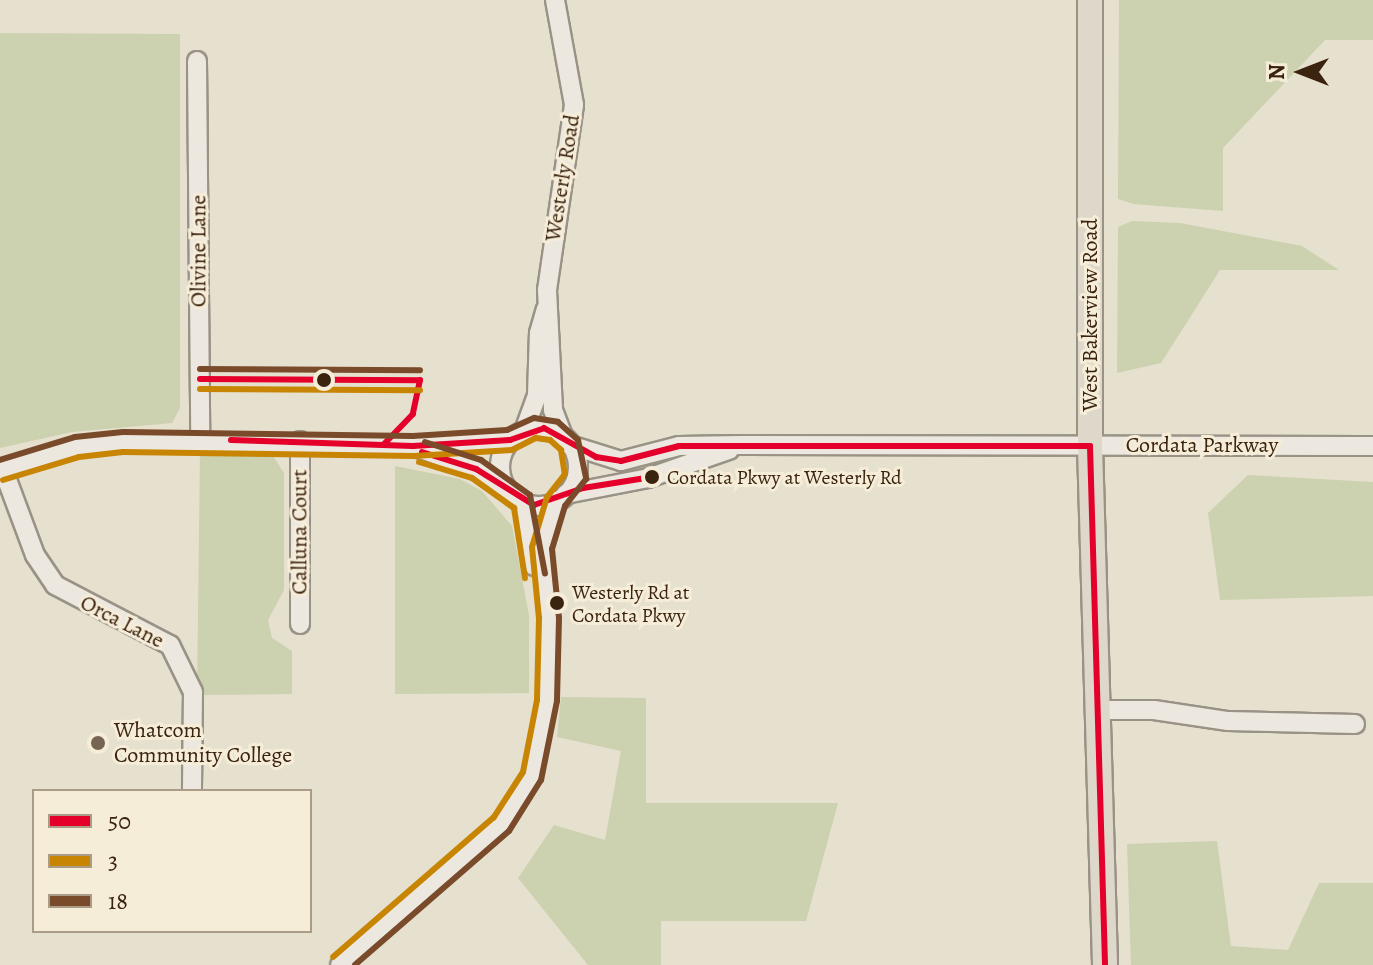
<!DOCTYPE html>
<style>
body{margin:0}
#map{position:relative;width:1373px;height:965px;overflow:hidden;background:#e6e0ce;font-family:Alegreya,serif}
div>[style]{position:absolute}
.green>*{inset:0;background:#ccd1af}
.roads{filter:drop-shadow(2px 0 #999285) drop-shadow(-2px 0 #999285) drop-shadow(0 2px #999285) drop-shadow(0 -2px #999285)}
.minor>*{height:18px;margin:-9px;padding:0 9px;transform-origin:9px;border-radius:9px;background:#ece8df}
.minor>.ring{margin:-9px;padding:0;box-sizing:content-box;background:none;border:18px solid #ece8df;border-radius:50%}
.major>*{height:24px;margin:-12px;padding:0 12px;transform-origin:12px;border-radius:12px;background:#ded8ca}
.bus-1>*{height:6px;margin:-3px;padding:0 3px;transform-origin:3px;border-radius:3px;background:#e4002b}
.bus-2>*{height:6px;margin:-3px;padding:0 3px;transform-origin:3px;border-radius:3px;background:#c88504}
.bus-3>*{height:6px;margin:-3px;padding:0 3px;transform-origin:3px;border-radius:3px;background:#7a4b2a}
.dots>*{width:22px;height:22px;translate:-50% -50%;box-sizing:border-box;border:4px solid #f6edd9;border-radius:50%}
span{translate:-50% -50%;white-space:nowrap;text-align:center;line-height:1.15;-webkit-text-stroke:6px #f6edd9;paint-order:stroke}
.bus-label{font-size:20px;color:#3a230f}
.left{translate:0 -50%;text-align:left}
.street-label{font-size:22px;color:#3a230f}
.poi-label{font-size:22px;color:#3a230f}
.legend{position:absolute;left:32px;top:789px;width:280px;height:144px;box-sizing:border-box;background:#f6edd9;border:2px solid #ab9c88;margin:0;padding:10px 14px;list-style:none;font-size:24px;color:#3a230f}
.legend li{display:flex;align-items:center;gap:16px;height:40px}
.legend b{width:40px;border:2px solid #ab9c88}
.north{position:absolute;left:1261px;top:32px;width:80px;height:80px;-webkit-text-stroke:6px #f6edd9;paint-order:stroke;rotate:270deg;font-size:22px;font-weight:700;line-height:32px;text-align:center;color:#3a230f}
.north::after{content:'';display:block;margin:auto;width:28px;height:36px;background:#3a230f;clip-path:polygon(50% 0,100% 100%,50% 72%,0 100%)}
</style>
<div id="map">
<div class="green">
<div style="clip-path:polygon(1119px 0,1373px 0,1373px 40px,1325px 40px,1223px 148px,1223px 211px,1133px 204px,1118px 199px)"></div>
<div style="clip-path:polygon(0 33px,180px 34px,180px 408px,172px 423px,72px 432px,0 448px)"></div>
<div style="clip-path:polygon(1132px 221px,1180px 223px,1302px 246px,1339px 270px,1220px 270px,1161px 363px,1117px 373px,1118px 227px)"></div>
<div style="clip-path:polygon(200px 453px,273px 456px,284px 473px,284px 590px,268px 620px,272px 638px,292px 651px,292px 694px,197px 695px)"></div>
<div style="clip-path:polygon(395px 466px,460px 479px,482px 491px,512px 526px,529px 615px,529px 693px,395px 694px)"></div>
<div style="clip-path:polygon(1248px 475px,1373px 482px,1373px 596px,1220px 600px,1208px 513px)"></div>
<div style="clip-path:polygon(561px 697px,646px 698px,646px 803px,838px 803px,806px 921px,661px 921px,661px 965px,588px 965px,518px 878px,554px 825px,605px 840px,621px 751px,557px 737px)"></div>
<div style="clip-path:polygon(1217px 841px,1231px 946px,1288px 950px,1319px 883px,1373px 883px,1373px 965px,1131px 965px,1127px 844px)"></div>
</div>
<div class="roads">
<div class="minor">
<div style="left:555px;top:0;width:107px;rotate:79.7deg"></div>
<div style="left:574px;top:105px;width:187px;rotate:98.3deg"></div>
<div style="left:547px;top:290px;width:120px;rotate:87.1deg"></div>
<div style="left:553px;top:410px;width:28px;rotate:69deg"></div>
<div style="left:197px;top:61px;width:379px;rotate:89.5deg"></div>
<div class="ring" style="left:500px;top:428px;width:60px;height:60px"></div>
<div style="left:524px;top:431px;width:38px;rotate:-70deg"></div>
<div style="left:537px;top:395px;width:62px;rotate:-88.2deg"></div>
<div style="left:539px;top:333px;width:25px;rotate:-74deg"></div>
<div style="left:300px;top:441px;width:183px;rotate:90deg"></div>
<div style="left:570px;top:445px;width:53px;rotate:17.4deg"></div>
<div style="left:621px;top:461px;width:60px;rotate:-14.5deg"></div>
<div style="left:679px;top:446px;width:63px;rotate:-0.9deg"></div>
<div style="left:742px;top:445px;width:631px;rotate:0.09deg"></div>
<div style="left:413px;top:446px;width:67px;rotate:20.1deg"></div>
<div style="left:476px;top:469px;width:37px;rotate:34deg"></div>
<div style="left:3px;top:469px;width:92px;rotate:69.6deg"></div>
<div style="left:35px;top:555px;width:36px;rotate:56deg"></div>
<div style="left:55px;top:585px;width:130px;rotate:27.6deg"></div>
<div style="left:170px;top:645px;width:52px;rotate:63.9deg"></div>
<div style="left:193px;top:692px;width:99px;rotate:90.6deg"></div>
<div style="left:0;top:470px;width:80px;rotate:-16.6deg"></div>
<div style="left:77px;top:447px;width:46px;rotate:-6.2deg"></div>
<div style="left:123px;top:442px;width:290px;rotate:0.8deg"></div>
<div style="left:413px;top:446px;width:97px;rotate:-3.5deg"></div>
<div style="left:566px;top:494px;width:84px;rotate:-11deg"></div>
<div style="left:648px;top:478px;width:86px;rotate:-19.1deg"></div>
<div style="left:523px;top:502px;width:65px;rotate:80.2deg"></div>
<div style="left:1100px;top:710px;width:54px"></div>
<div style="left:1154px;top:710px;width:75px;rotate:8.5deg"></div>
<div style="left:1228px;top:721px;width:127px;rotate:1.4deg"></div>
<div style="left:340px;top:965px;width:215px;rotate:-41deg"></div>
<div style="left:502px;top:824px;width:57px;rotate:-58deg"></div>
<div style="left:532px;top:776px;width:76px;rotate:-78.7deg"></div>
<div style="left:547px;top:701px;width:83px;rotate:-88.6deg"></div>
<div style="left:549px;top:618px;width:70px;rotate:-95.7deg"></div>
<div style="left:542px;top:548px;width:49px;rotate:-73.4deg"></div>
</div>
<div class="major">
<div style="left:1090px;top:0;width:446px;rotate:90deg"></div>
<div style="left:1090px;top:446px;width:519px;rotate:88.34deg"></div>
</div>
</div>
<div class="bus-1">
<div style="left:200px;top:379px;width:220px;rotate:0.3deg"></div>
<div style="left:420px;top:380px;width:35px;rotate:102deg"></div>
<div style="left:413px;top:414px;width:42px;rotate:134deg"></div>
<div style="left:231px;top:440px;width:182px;rotate:1.9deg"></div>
<div style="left:413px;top:446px;width:97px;rotate:-3.5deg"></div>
<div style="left:510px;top:440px;width:36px;rotate:-19deg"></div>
<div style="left:544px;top:428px;width:60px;rotate:29.1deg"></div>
<div style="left:596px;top:457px;width:25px;rotate:9deg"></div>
<div style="left:621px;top:461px;width:60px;rotate:-14.5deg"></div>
<div style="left:679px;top:446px;width:411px"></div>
<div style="left:1090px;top:446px;width:519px;rotate:88.34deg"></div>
<div style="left:422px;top:452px;width:57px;rotate:17.5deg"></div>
<div style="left:476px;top:469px;width:68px;rotate:31.8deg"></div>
<div style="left:534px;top:505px;width:52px;rotate:-19.1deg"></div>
<div style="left:583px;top:488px;width:70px;rotate:-9.1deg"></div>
</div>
<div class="bus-2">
<div style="left:200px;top:389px;width:220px;rotate:0.3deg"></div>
<div style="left:419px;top:462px;width:55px;rotate:16.8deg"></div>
<div style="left:472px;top:478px;width:52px;rotate:35.5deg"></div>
<div style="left:514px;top:508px;width:71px;rotate:81.1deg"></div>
<div style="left:3px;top:480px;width:79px;rotate:-16.8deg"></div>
<div style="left:79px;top:457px;width:44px;rotate:-6.5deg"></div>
<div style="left:123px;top:452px;width:291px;rotate:0.8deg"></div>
<div style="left:414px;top:456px;width:98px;rotate:-3.5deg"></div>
<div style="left:512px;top:450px;width:27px;rotate:-27deg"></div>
<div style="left:536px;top:438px;width:14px;rotate:8deg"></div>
<div style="left:550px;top:440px;width:15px;rotate:42deg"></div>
<div style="left:561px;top:450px;width:24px;rotate:81deg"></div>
<div style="left:565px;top:474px;width:29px;rotate:128deg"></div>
<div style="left:547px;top:497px;width:52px;rotate:106.7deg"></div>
<div style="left:532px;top:547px;width:71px;rotate:84.4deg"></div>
<div style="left:539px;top:618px;width:82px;rotate:91.4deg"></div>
<div style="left:537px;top:700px;width:73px;rotate:101deg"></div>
<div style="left:523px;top:772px;width:54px;rotate:122.8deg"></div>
<div style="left:494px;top:817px;width:213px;rotate:139deg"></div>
</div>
<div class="bus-3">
<div style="left:200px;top:369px;width:220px;rotate:0.3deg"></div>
<div style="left:425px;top:442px;width:59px;rotate:17.8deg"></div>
<div style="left:481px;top:460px;width:60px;rotate:35.5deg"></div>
<div style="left:530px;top:495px;width:80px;rotate:79.2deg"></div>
<div style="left:0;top:460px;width:78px;rotate:-17deg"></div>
<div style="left:75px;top:437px;width:48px;rotate:-5.9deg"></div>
<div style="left:123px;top:432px;width:290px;rotate:0.8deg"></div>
<div style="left:413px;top:436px;width:94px;rotate:-3.7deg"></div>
<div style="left:507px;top:430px;width:30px;rotate:-24deg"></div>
<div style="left:534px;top:418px;width:24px;rotate:9deg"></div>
<div style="left:558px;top:422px;width:27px;rotate:42deg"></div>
<div style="left:578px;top:440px;width:40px;rotate:78deg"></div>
<div style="left:586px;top:479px;width:34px;rotate:128deg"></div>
<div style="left:565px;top:506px;width:45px;rotate:106.8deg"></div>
<div style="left:552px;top:549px;width:69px;rotate:84.2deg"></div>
<div style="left:559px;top:618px;width:83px;rotate:91.4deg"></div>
<div style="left:557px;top:701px;width:81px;rotate:101.4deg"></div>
<div style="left:541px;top:780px;width:60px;rotate:122.1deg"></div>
<div style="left:509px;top:831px;width:204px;rotate:139deg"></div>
</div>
<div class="dots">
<div style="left:324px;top:380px;background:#3a230f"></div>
<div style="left:652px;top:477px;background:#3a230f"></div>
<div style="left:557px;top:603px;background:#3a230f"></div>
<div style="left:98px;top:743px;background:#766552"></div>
</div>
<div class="bus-label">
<span class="left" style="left:667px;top:477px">Cordata Pkwy at Westerly Rd</span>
<span class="left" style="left:572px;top:604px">Westerly Rd at<br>Cordata Pkwy</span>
</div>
<div class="street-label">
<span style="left:563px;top:178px;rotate:-81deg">Westerly Road</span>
<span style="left:199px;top:251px;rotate:-90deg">Olivine Lane</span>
<span style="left:1091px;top:315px;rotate:-90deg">West Bakerview Road</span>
<span style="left:1202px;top:446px">Cordata Parkway</span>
<span style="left:300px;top:532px;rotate:-90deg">Calluna Court</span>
<span style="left:122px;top:622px;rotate:27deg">Orca Lane</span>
</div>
<div class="poi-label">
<span class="left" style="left:114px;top:743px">Whatcom<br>Community College</span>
</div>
<ul class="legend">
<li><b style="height:10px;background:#e4002b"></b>50</li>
<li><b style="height:10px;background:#c88504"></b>3</li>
<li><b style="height:10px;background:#7a4b2a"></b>18</li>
</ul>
<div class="north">N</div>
</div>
